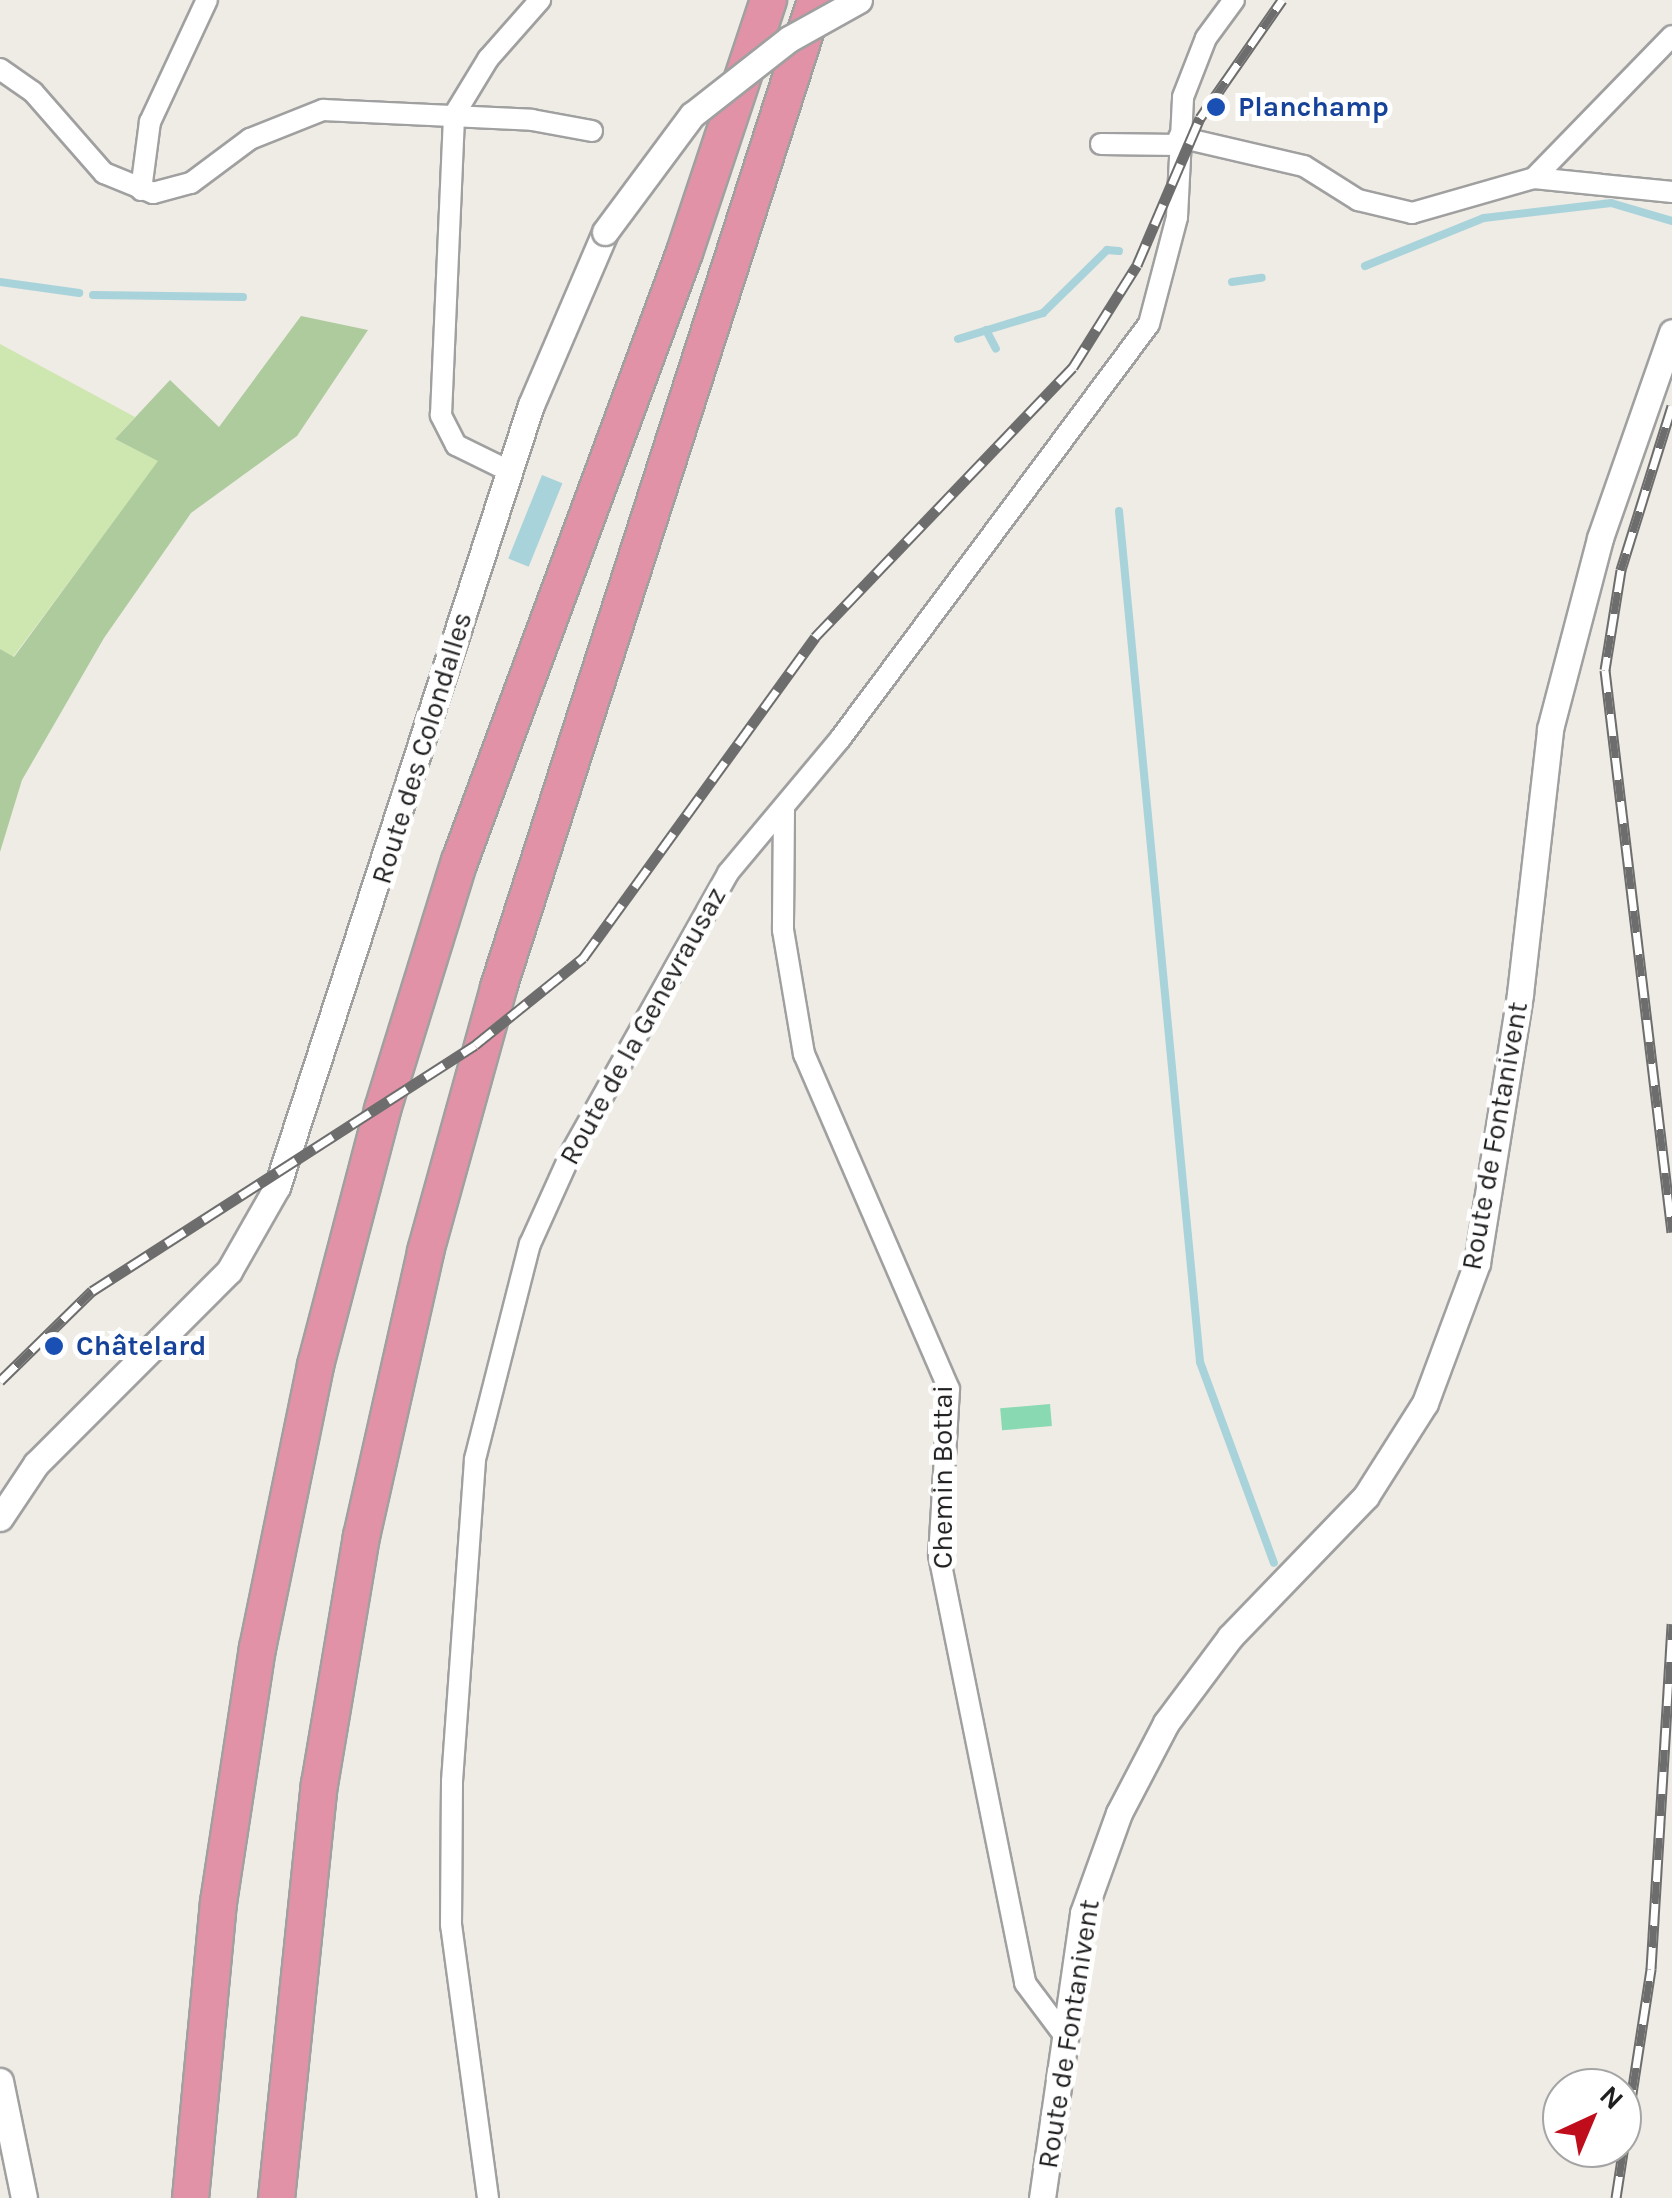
<!DOCTYPE html>
<meta charset="utf-8">
<style>
body{margin:0}
#map{position:relative;width:1672px;height:2198px;overflow:hidden;background:#efebe5;font-family:Karla,sans-serif}
div>[style]{position:absolute}
.grass>*{inset:0;background:#cee6af}
.forest>*{inset:0;background:#aecb9d}
.pitch>*{inset:0;background:#89d9b3;transform-origin:0 0}
.water>*{inset:0;background:#a9d3da;transform-origin:0 0}
.stream>*{height:8px;margin:-4px;padding:0 4px;transform-origin:4px;border-radius:4px;background:#a9d3da}
.roads{filter:drop-shadow(2px 0 #a0a0a0) drop-shadow(-2px 0 #a0a0a0) drop-shadow(0 2px #a0a0a0) drop-shadow(0 -2px #a0a0a0)}
.minor>*{height:20px;margin:-10px;padding:0 10px;transform-origin:10px;border-radius:10px;background:#fff}
.tertiary>*{height:25px;margin:-12.5px;padding:0 12.5px;transform-origin:12.5px;border-radius:12.5px;background:#fff}
.motorway>*{height:35px;margin:-17.5px;padding:0 17.5px;transform-origin:17.5px;border-radius:17.5px;background:#e192a7}
.rail>*{height:11px;margin-top:-5.5px;transform-origin:0;background:repeating-linear-gradient(90deg,#fff 0 22px,#6d6d6d 0 44px);box-sizing:border-box;border-block:2px solid #6d6d6d}
.bridges{filter:drop-shadow(2px 0 #a0a0a0) drop-shadow(-2px 0 #a0a0a0) drop-shadow(0 2px #a0a0a0) drop-shadow(0 -2px #a0a0a0)}
.tertiary-bridge>*{height:25px;margin:-12.5px;padding:0 12.5px;transform-origin:12.5px;border-radius:12.5px;background:#fff}
.dots>*{width:28px;height:28px;translate:-50% -50%;box-sizing:border-box;border:5px solid #fff;border-radius:50%}
span{translate:-50% -50%;white-space:nowrap;text-align:center;line-height:1.15;-webkit-text-stroke:10px #fff;paint-order:stroke}
.transit-label{font-size:28px;color:#164399;font-weight:700}
.left{translate:0 -50%;text-align:left}
.street-label{font-size:28px;color:#1f1f1f}
.north{position:absolute;left:1542px;top:2068px;width:100px;height:100px;box-sizing:border-box;background:#fff;border:2px solid #a5a5a5;border-radius:50%;rotate:44deg;font-size:28px;font-weight:700;line-height:40px;text-align:center;color:#1f1f1f}
.north::after{content:'';display:block;margin:auto;width:35px;height:45px;background:#c00d1c;clip-path:polygon(50% 0,100% 100%,50% 72%,0 100%)}
</style>
<div id="map">
<div class="grass">
<div style="clip-path:polygon(0 344px,135px 417px,115px 439px,159px 461px,13px 657px,0 649px)"></div>
</div>
<div class="forest">
<div style="clip-path:polygon(301px 316px,368px 330px,297px 436px,191px 513px,104px 638px,22px 780px,0 852px,0 649px,14px 657px,158px 461px,115px 439px,170px 380px,219px 427px)"></div>
</div>
<div class="pitch">
<div style="left:1050px;top:1404px;width:22px;height:50px;rotate:85deg"></div>
</div>
<div class="water">
<div style="left:542px;top:475px;width:22px;height:90px;rotate:22deg"></div>
</div>
<div class="stream">
<div style="left:1365px;top:266px;width:128px;rotate:-22deg"></div>
<div style="left:1484px;top:218px;width:128px;rotate:-6.7deg"></div>
<div style="left:1611px;top:203px;width:64px;rotate:16.4deg"></div>
<div style="left:0;top:282px;width:80px;rotate:7.9deg"></div>
<div style="left:1232px;top:282px;width:30px;rotate:-8deg"></div>
<div style="left:93px;top:295px;width:150px;rotate:0.8deg"></div>
<div style="left:986px;top:330px;width:21px;rotate:62deg"></div>
<div style="left:958px;top:339px;width:89px;rotate:-17deg"></div>
<div style="left:1043px;top:313px;width:90px;rotate:-44.5deg"></div>
<div style="left:1107px;top:250px;width:12px;rotate:5deg"></div>
<div style="left:1119px;top:511px;width:855px;rotate:84.56deg"></div>
<div style="left:1200px;top:1362px;width:214px;rotate:69.8deg"></div>
</div>
<div class="roads">
<div class="minor">
<div style="left:0;top:69px;width:40px;rotate:34.9deg"></div>
<div style="left:33px;top:92px;width:108px;rotate:48.8deg"></div>
<div style="left:104px;top:173px;width:53px;rotate:22.2deg"></div>
<div style="left:153px;top:193px;width:39px;rotate:-15deg"></div>
<div style="left:191px;top:183px;width:74px;rotate:-36.7deg"></div>
<div style="left:250px;top:139px;width:79px;rotate:-21.7deg"></div>
<div style="left:323px;top:110px;width:209px;rotate:2.7deg"></div>
<div style="left:532px;top:120px;width:61px;rotate:10.4deg"></div>
<div style="left:1179px;top:137px;width:128px;rotate:13.1deg"></div>
<div style="left:1304px;top:166px;width:64px;rotate:32.2deg"></div>
<div style="left:1358px;top:200px;width:56px;rotate:13.5deg"></div>
<div style="left:1412px;top:213px;width:127px;rotate:-16deg"></div>
<div style="left:1534px;top:178px;width:139px;rotate:5.8deg"></div>
<div style="left:1101px;top:144px;width:78px;rotate:0.7deg"></div>
<div style="left:1534px;top:178px;width:198px;rotate:-45.8deg"></div>
<div style="left:141px;top:190px;width:69px;rotate:-82.5deg"></div>
<div style="left:150px;top:122px;width:135px;rotate:-65deg"></div>
<div style="left:509px;top:471px;width:59px;rotate:-153.9deg"></div>
<div style="left:456px;top:445px;width:34px;rotate:-117deg"></div>
<div style="left:441px;top:415px;width:300px;rotate:-87.5deg"></div>
<div style="left:454px;top:115px;width:66px;rotate:-58.7deg"></div>
<div style="left:488px;top:59px;width:79px;rotate:-48.6deg"></div>
<div style="left:784px;top:808px;width:122px;rotate:90.5deg"></div>
<div style="left:783px;top:930px;width:126px;rotate:80.4deg"></div>
<div style="left:804px;top:1054px;width:365px;rotate:66.6deg"></div>
<div style="left:949px;top:1389px;width:166px;rotate:93.4deg"></div>
<div style="left:939px;top:1555px;width:437px;rotate:78.6deg"></div>
<div style="left:1025px;top:1983px;width:65px;rotate:53.1deg"></div>
<div style="left:488px;top:2198px;width:275px;rotate:-97.7deg"></div>
<div style="left:451px;top:1925px;width:144px;rotate:-89.6deg"></div>
<div style="left:452px;top:1781px;width:323px;rotate:-85.9deg"></div>
<div style="left:475px;top:1459px;width:222px;rotate:-75.7deg"></div>
<div style="left:530px;top:1244px;width:100px;rotate:-65.7deg"></div>
<div style="left:571px;top:1153px;width:321px;rotate:-60.7deg"></div>
<div style="left:728px;top:873px;width:175px;rotate:-50.1deg"></div>
<div style="left:840px;top:739px;width:517px;rotate:-53.33deg"></div>
<div style="left:1149px;top:324px;width:111px;rotate:-75.3deg"></div>
<div style="left:1177px;top:217px;width:120px;rotate:-87.1deg"></div>
<div style="left:1183px;top:97px;width:63px;rotate:-68.7deg"></div>
<div style="left:1206px;top:38px;width:47px;rotate:-53.6deg"></div>
</div>
<div class="tertiary">
<div style="left:0;top:1518px;width:65px;rotate:-56.3deg"></div>
<div style="left:36px;top:1464px;width:273px;rotate:-45deg"></div>
<div style="left:229px;top:1271px;width:97px;rotate:-60.3deg"></div>
<div style="left:277px;top:1187px;width:822px;rotate:-72.01deg"></div>
<div style="left:531px;top:405px;width:188px;rotate:-66.8deg"></div>
<div style="left:0;top:2081px;width:119px;rotate:78.4deg"></div>
<div style="left:1042px;top:2198px;width:288px;rotate:-81.8deg"></div>
<div style="left:1083px;top:1913px;width:106px;rotate:-70.2deg"></div>
<div style="left:1119px;top:1813px;width:102px;rotate:-62.4deg"></div>
<div style="left:1166px;top:1723px;width:107px;rotate:-53.3deg"></div>
<div style="left:1230px;top:1637px;width:196px;rotate:-46deg"></div>
<div style="left:1366px;top:1496px;width:110px;rotate:-57.6deg"></div>
<div style="left:1425px;top:1403px;width:149px;rotate:-69.6deg"></div>
<div style="left:1477px;top:1263px;width:272px;rotate:-80.9deg"></div>
<div style="left:1520px;top:994px;width:267px;rotate:-83.5deg"></div>
<div style="left:1550px;top:729px;width:197px;rotate:-75.3deg"></div>
<div style="left:1600px;top:538px;width:218px;rotate:-70.7deg"></div>
</div>
<div class="motorway">
<div style="left:190px;top:2198px;width:297px;rotate:-84.6deg"></div>
<div style="left:218px;top:1902px;width:257px;rotate:-81.3deg"></div>
<div style="left:257px;top:1648px;width:289px;rotate:-78.4deg"></div>
<div style="left:315px;top:1365px;width:265px;rotate:-75.3deg"></div>
<div style="left:382px;top:1109px;width:260px;rotate:-72.8deg"></div>
<div style="left:459px;top:861px;width:649px;rotate:-69.72deg"></div>
<div style="left:684px;top:252px;width:266px;rotate:-71.6deg"></div>
<div style="left:276px;top:2198px;width:416px;rotate:-84.1deg"></div>
<div style="left:319px;top:1784px;width:252px;rotate:-80.4deg"></div>
<div style="left:361px;top:1536px;width:292px;rotate:-77.3deg"></div>
<div style="left:425px;top:1251px;width:274px;rotate:-74.5deg"></div>
<div style="left:498px;top:987px;width:1037px;rotate:-72.19deg"></div>
</div>
</div>
<div class="rail">
<div style="left:1672px;top:406px;width:172px;rotate:107.3deg"></div>
<div style="left:1621px;top:570px;width:101px;rotate:99.1deg"></div>
<div style="left:1605px;top:670px;width:566px;rotate:83.2deg"></div>
<div style="left:0;top:1381px;width:129px;rotate:-44.4deg"></div>
<div style="left:92px;top:1291px;width:455px;rotate:-32.7deg"></div>
<div style="left:475px;top:1045px;width:139px;rotate:-38.9deg"></div>
<div style="left:583px;top:958px;width:396px;rotate:-54.1deg"></div>
<div style="left:815px;top:637px;width:373px;rotate:-46.3deg"></div>
<div style="left:1073px;top:367px;width:120px;rotate:-57.9deg"></div>
<div style="left:1137px;top:265px;width:160px;rotate:-66.8deg"></div>
<div style="left:1200px;top:118px;width:144px;rotate:-55.2deg"></div>
<div style="left:1616px;top:2198px;width:232px;rotate:-81.3deg"></div>
<div style="left:1651px;top:1969px;width:346px;rotate:-86.5deg"></div>
</div>
<div class="bridges">
<div class="tertiary-bridge">
<div style="left:605px;top:232px;width:146px;rotate:-53.4deg"></div>
<div style="left:692px;top:115px;width:123px;rotate:-38.1deg"></div>
<div style="left:789px;top:39px;width:80px;rotate:-29.1deg"></div>
</div>
</div>
<div class="dots">
<div style="left:1216px;top:107px;background:#1a4fb4"></div>
<div style="left:54px;top:1346px;background:#1a4fb4"></div>
</div>
<div class="transit-label">
<span class="left" style="left:1238px;top:107px">Planchamp</span>
<span class="left" style="left:76px;top:1346px">Châtelard</span>
</div>
<div class="street-label">
<span style="left:422px;top:748px;rotate:-73deg">Route des Colondalles</span>
<span style="left:643px;top:1026px;rotate:-61deg">Route de la Genevrausaz</span>
<span style="left:1495px;top:1136px;rotate:-80deg">Route de Fontanivent</span>
<span style="left:943px;top:1477px;rotate:-90deg">Chemin Bottai</span>
<span style="left:1069px;top:2034px;rotate:-81deg">Route de Fontanivent</span>
</div>
<div class="north">N</div>
</div>
